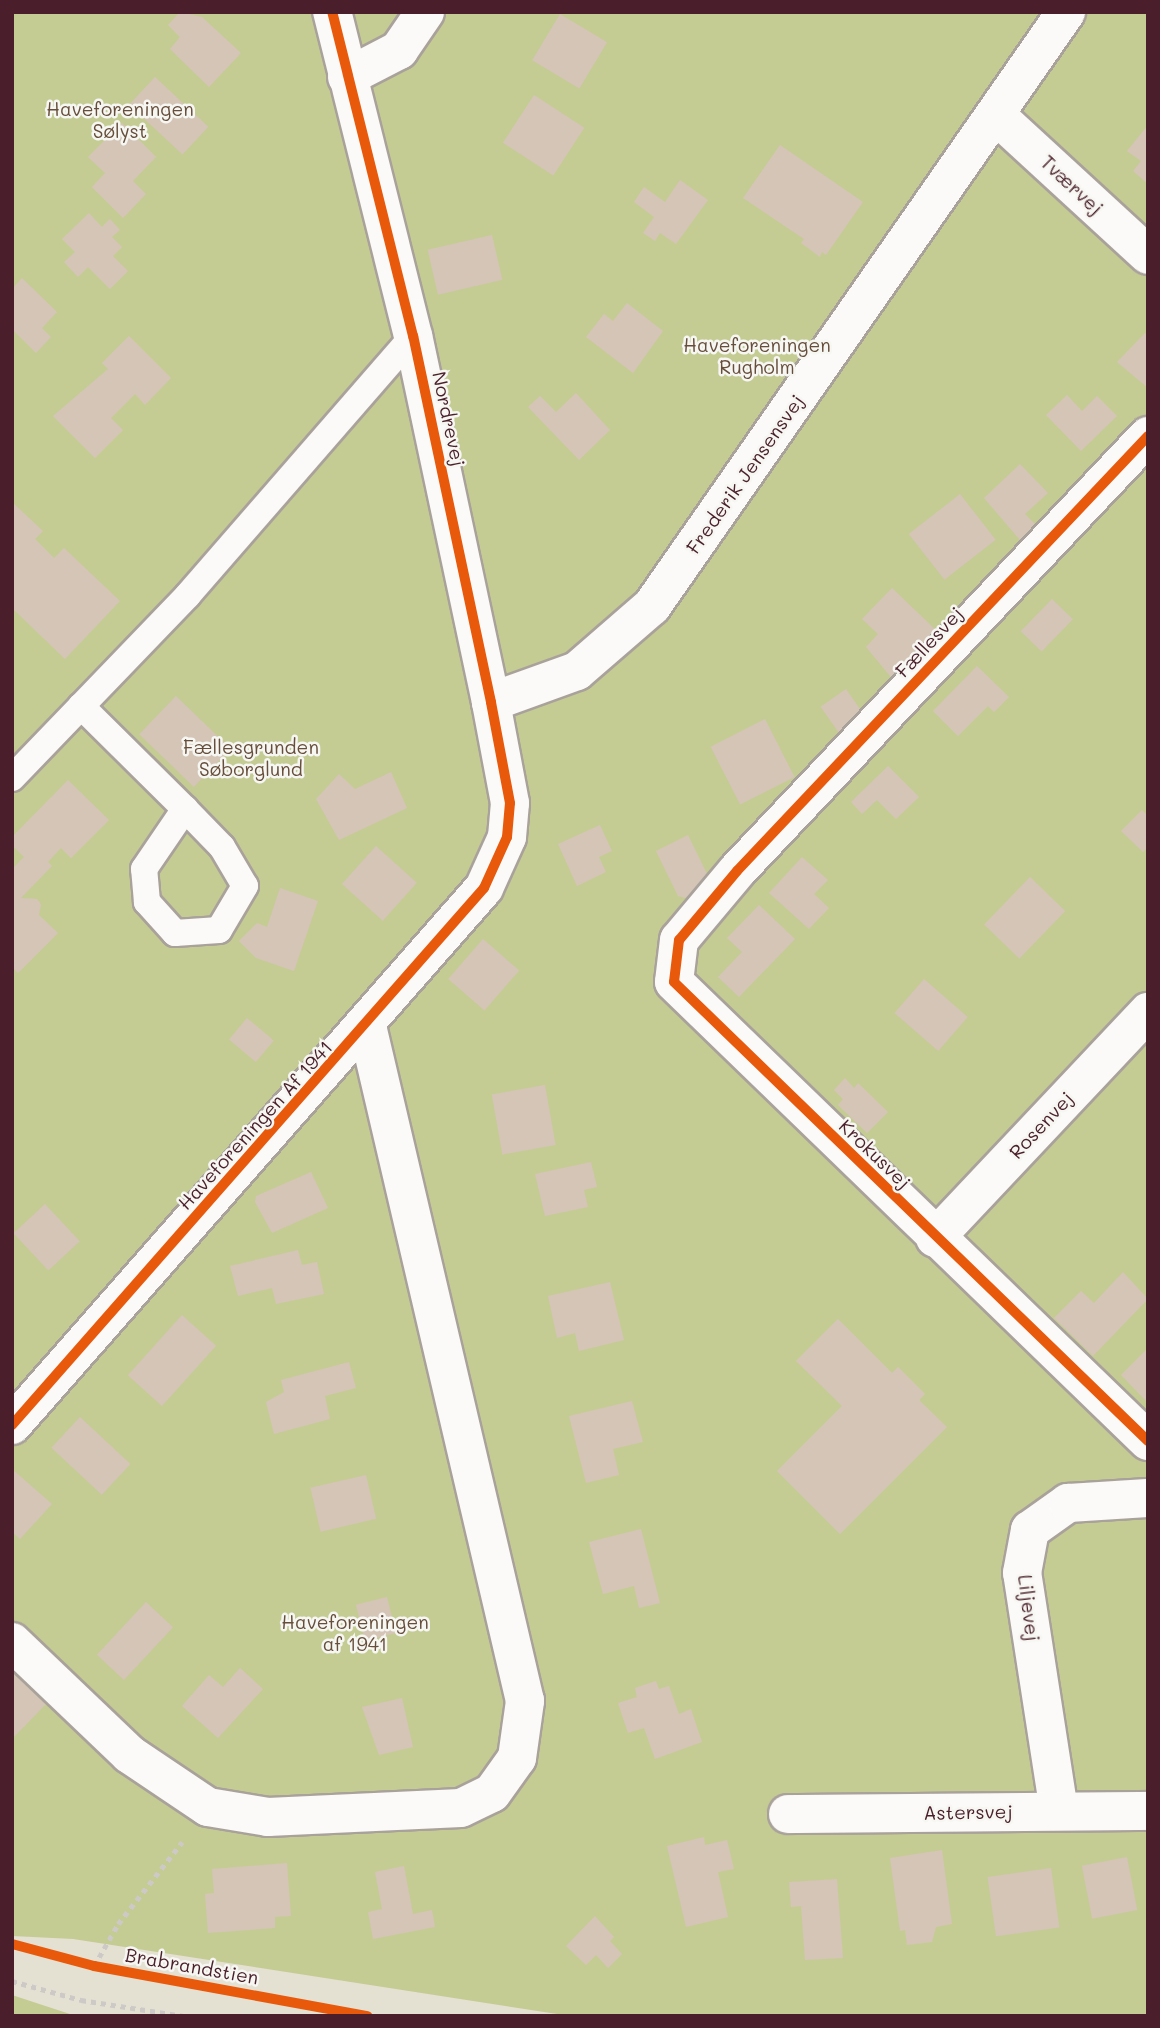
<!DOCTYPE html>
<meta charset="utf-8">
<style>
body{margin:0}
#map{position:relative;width:1160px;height:2028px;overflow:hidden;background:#e4e1d3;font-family:Mali,sans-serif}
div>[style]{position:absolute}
.green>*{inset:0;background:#c5cc93}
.building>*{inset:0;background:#d4c5b6;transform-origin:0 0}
.path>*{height:4.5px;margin-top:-2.25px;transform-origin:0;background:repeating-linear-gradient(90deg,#cdc9c7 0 5px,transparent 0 10px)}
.roads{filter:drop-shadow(2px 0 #a9a29b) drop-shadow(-2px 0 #a9a29b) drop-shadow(0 2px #a9a29b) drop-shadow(0 -2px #a9a29b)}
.service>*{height:26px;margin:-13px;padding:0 13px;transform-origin:13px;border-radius:13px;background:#fbfaf8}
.minor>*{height:38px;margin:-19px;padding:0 19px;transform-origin:19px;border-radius:19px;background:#fbfaf8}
.cycleway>*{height:10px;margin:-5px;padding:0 5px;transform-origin:5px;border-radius:5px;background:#e8590c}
span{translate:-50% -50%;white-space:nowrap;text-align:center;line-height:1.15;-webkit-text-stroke:5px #f6f6f2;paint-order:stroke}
.park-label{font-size:19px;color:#674e3a}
.street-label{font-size:19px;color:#4a1f2b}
.frame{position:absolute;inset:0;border:14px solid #4a1f2b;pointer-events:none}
</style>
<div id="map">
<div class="green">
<div style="clip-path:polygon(12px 12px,1148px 12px,1148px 2016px,570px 2016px,73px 1939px,12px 1936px)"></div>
<div style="clip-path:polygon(12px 1995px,76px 2016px,12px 2016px)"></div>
</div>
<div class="building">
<div style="clip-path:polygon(180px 12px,202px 17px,241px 53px,209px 87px,170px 49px,180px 37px,168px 25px)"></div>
<div style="left:560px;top:14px;width:55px;height:54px;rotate:31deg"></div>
<div style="left:155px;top:77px;width:73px;height:38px;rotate:43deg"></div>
<div style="left:534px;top:95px;width:60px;height:57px;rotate:33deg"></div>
<div style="clip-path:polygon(122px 123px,156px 157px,133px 181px,146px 194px,123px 218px,92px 187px,105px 173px,88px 157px)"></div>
<div style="clip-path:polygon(1148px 125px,1148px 184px,1133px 171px,1141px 161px,1127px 151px)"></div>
<div style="clip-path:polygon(780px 145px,863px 202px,826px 255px,822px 252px,820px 257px,801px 243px,804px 239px,743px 198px)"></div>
<div style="clip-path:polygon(680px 180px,708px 200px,676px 244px,660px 233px,655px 241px,643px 233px,654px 217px,634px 202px,644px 187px,665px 202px)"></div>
<div style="clip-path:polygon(89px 213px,102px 227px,110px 219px,120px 230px,112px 237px,122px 247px,113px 256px,128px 271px,110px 289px,88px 267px,78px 277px,64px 262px,75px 252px,62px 239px)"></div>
<div style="left:492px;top:235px;width:46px;height:66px;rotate:77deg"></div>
<div style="clip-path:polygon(22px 278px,57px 312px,42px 328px,51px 337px,36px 353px,12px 329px,12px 289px)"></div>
<div style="clip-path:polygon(627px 303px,663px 331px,633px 373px,586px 337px,604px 314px,613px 321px)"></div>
<div style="clip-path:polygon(1145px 333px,1148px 335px,1148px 388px,1117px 362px)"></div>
<div style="clip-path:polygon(129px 336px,171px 378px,145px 405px,135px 394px,111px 418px,123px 430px,95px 458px,53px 416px,108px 369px,102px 363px)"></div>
<div style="clip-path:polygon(576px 393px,610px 430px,579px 460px,528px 407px,540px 396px,556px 412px)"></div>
<div style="clip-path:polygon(1067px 395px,1082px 411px,1097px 396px,1117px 416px,1081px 451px,1046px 415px)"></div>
<div style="clip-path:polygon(1020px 464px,1048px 493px,1025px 514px,1036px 525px,1020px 540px,984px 498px)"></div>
<div style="left:960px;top:494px;width:58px;height:65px;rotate:52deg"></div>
<div style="clip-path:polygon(12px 502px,43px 531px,35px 539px,54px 558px,64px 548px,120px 601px,65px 659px,12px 608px)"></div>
<div style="clip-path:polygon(892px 588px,940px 634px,895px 682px,866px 647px,878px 634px,862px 619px)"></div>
<div style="left:1052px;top:599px;width:29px;height:45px;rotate:44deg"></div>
<div style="clip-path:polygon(977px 666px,1009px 697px,994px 712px,988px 706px,958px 736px,933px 711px)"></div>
<div style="left:846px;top:689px;width:33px;height:31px;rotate:55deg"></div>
<div style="left:176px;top:696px;width:76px;height:53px;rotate:44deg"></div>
<div style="left:765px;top:719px;width:65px;height:61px;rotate:63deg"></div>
<div style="clip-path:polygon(888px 766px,919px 797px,896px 819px,877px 800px,862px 814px,851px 802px)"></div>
<div style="clip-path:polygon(391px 772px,407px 808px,339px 840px,316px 799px,339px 774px,355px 789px)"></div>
<div style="clip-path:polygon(68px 780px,109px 820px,71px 858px,61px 848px,48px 862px,52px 866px,21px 898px,37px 899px,41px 904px,39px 915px,58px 933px,18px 973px,12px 967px,12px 869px,24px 857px,12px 845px,12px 837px)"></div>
<div style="clip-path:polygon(1142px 810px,1148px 816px,1148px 847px,1143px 852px,1121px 831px)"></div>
<div style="clip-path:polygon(600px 825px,612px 851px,599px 857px,606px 872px,577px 886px,558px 844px)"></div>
<div style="clip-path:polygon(688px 835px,710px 880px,685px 898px,678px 896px,656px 851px)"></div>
<div style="left:376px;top:846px;width:55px;height:51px;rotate:42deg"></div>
<div style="clip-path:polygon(802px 857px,828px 880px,814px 894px,829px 908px,809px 929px,769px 893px)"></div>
<div style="left:1030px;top:877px;width:49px;height:66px;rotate:44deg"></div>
<div style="clip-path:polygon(280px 888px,318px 901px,294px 971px,256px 958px,239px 941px,257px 923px,267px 927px)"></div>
<div style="clip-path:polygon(759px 905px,795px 939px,739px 997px,718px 977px,742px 952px,727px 938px)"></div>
<div style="left:483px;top:939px;width:48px;height:53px;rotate:41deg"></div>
<div style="left:924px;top:979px;width:58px;height:45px;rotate:41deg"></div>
<div style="left:247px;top:1018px;width:35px;height:28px;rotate:40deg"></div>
<div style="clip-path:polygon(845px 1078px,854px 1088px,858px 1083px,888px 1112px,867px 1133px,838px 1105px,843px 1099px,834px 1090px)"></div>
<div style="left:545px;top:1085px;width:61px;height:54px;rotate:80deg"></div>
<div style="clip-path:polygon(591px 1162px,597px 1187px,584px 1190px,588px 1207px,545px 1216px,535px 1174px)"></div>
<div style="clip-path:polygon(311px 1172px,328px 1208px,272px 1233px,255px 1202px,256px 1196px)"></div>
<div style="left:45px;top:1204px;width:51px;height:43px;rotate:47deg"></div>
<div style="clip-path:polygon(298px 1250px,302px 1265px,317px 1262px,324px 1294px,276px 1304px,272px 1288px,238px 1296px,230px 1266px)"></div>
<div style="clip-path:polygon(1123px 1272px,1148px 1299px,1093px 1356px,1054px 1318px,1081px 1291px,1094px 1303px)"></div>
<div style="clip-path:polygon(610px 1282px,624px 1340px,579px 1351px,575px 1333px,557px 1338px,548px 1296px)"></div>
<div style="left:182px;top:1315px;width:46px;height:81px;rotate:42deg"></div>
<div style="clip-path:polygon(838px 1319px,892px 1373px,898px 1367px,925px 1394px,919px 1400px,947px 1427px,840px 1534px,777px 1471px,842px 1406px,796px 1361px)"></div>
<div style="clip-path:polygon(1148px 1348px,1148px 1403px,1121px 1375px)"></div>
<div style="clip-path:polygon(349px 1362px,356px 1388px,325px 1396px,330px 1419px,274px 1434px,266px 1402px,284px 1392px,281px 1380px)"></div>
<div style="clip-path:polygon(632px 1401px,643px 1442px,613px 1449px,619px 1475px,586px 1483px,569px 1416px)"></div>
<div style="left:80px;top:1417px;width:69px;height:42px;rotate:43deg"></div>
<div style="clip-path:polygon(12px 1469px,52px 1504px,20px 1539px,12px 1532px)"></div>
<div style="left:366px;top:1475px;width:45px;height:57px;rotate:77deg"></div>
<div style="clip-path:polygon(641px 1529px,660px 1603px,639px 1608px,634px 1586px,603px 1594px,589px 1542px)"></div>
<div style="left:387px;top:1597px;width:37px;height:32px;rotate:76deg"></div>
<div style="left:146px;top:1602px;width:37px;height:72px;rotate:43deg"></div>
<div style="clip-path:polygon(240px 1668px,263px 1689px,218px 1738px,182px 1706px,209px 1675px,223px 1687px)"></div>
<div style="clip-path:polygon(12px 1672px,46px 1704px,12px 1739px)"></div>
<div style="clip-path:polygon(656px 1681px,659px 1689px,669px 1686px,679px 1714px,691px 1709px,702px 1742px,655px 1759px,644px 1728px,628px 1733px,618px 1703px,637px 1697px,635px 1688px)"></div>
<div style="clip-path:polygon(402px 1698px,413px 1747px,379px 1755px,362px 1707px)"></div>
<div style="clip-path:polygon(704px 1837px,705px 1845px,727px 1840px,734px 1869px,718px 1872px,728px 1917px,686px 1927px,667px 1846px)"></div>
<div style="clip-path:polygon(942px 1850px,952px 1924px,936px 1927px,932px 1942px,907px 1945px,905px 1930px,900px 1931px,890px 1858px)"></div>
<div style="left:1127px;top:1857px;width:54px;height:46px;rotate:79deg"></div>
<div style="clip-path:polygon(287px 1863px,291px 1916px,275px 1917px,275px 1928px,208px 1933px,205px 1894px,214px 1893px,212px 1869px)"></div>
<div style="clip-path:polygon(404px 1866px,413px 1914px,432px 1910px,435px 1927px,373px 1939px,368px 1912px,382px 1909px,375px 1872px)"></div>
<div style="left:1051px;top:1868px;width:60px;height:64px;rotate:82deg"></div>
<div style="clip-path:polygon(837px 1879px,843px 1958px,805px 1960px,801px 1906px,791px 1907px,789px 1882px)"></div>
<div style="clip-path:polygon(595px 1916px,614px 1937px,610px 1941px,622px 1954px,608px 1968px,596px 1955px,586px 1965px,566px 1946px)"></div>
</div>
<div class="path">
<div style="left:94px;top:1966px;width:48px;rotate:-60.3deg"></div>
<div style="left:118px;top:1924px;width:104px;rotate:-52deg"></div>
<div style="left:12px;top:1981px;width:72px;rotate:15.4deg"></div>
<div style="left:81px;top:2000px;width:104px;rotate:8.8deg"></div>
</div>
<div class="roads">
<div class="service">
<div style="left:81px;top:706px;width:146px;rotate:44.7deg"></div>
<div style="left:185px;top:809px;width:53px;rotate:45.8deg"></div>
<div style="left:222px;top:847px;width:45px;rotate:59.5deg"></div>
<div style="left:245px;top:886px;width:51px;rotate:120.6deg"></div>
<div style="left:219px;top:930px;width:44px;rotate:176.1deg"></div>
<div style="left:175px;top:933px;width:42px;rotate:-132.1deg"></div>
<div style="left:147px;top:902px;width:33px;rotate:-95deg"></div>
<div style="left:144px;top:869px;width:73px;rotate:-55.7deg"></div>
<div style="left:12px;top:778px;width:254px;rotate:-46.1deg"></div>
<div style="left:188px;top:595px;width:343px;rotate:-49deg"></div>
</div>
<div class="minor">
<div style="left:347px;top:77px;width:59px;rotate:-27.4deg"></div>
<div style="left:399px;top:50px;width:46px;rotate:-55.6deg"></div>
<div style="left:997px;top:116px;width:205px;rotate:42.6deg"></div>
<div style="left:1148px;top:436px;width:598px;rotate:133.38deg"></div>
<div style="left:737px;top:871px;width:90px;rotate:130deg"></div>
<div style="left:679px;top:940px;width:42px;rotate:96.8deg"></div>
<div style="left:674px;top:982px;width:660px;rotate:44.08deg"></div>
<div style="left:491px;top:702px;width:91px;rotate:-19.8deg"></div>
<div style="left:577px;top:671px;width:99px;rotate:-40.9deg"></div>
<div style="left:652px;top:606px;width:724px;rotate:-55.12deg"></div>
<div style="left:935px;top:1238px;width:311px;rotate:-46.7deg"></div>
<div style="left:12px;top:1425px;width:715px;rotate:-48.69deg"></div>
<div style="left:484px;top:888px;width:56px;rotate:-65.7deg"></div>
<div style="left:507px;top:837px;width:34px;rotate:-85deg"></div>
<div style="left:510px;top:803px;width:103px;rotate:-100.7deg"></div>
<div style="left:491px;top:702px;width:374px;rotate:-102deg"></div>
<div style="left:413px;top:336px;width:334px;rotate:-104deg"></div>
<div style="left:12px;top:1642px;width:162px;rotate:43.7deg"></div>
<div style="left:129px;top:1754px;width:95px;rotate:33.9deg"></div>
<div style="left:208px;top:1807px;width:61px;rotate:9.5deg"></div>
<div style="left:268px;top:1817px;width:193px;rotate:-2.7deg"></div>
<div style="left:461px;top:1808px;width:34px;rotate:-26deg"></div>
<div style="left:492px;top:1793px;width:43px;rotate:-54.5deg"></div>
<div style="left:517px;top:1758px;width:58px;rotate:-82deg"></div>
<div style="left:525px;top:1701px;width:693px;rotate:-103.17deg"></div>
<div style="left:1059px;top:1811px;width:241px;rotate:-98.8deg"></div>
<div style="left:1022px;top:1573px;width:44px;rotate:-79.5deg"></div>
<div style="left:1030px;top:1530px;width:47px;rotate:-35.4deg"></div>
<div style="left:1068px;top:1503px;width:80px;rotate:-3.6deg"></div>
<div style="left:788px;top:1814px;width:360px;rotate:-0.5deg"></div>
</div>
</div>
<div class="cycleway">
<div style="left:1148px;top:436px;width:598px;rotate:133.38deg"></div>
<div style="left:737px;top:871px;width:90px;rotate:130deg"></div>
<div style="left:679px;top:940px;width:42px;rotate:96.8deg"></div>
<div style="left:674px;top:982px;width:660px;rotate:44.08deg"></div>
<div style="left:12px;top:1425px;width:715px;rotate:-48.69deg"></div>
<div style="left:484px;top:888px;width:56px;rotate:-65.7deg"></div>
<div style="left:507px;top:837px;width:34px;rotate:-85deg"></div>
<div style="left:510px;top:803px;width:103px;rotate:-100.7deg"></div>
<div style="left:491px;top:702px;width:374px;rotate:-102deg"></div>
<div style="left:413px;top:336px;width:334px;rotate:-104deg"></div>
<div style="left:12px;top:1944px;width:85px;rotate:15deg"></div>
<div style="left:94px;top:1966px;width:278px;rotate:10.4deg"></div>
</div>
<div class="park-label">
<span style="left:120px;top:120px">Haveforeningen<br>Sølyst</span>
<span style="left:757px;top:356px">Haveforeningen<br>Rugholm</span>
<span style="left:251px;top:758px">Fællesgrunden<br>Søborglund</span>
<span style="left:355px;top:1633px">Haveforeningen<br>af 1941</span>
</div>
<div class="street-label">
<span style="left:1072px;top:185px;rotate:43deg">Tværvej</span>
<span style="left:449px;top:419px;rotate:78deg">Nordrevej</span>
<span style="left:745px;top:474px;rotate:-55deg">Frederik Jensensvej</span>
<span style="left:929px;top:642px;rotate:-47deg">Fællesvej</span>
<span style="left:255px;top:1125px;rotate:-48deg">Haveforeningen Af 1941</span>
<span style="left:1041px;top:1125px;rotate:-47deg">Rosenvej</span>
<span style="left:875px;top:1154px;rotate:44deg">Krokusvej</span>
<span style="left:1029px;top:1608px;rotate:83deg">Liljevej</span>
<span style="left:968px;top:1812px;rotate:-1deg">Astersvej</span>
<span style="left:192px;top:1966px;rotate:10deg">Brabrandstien</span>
</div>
<div class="frame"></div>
</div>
